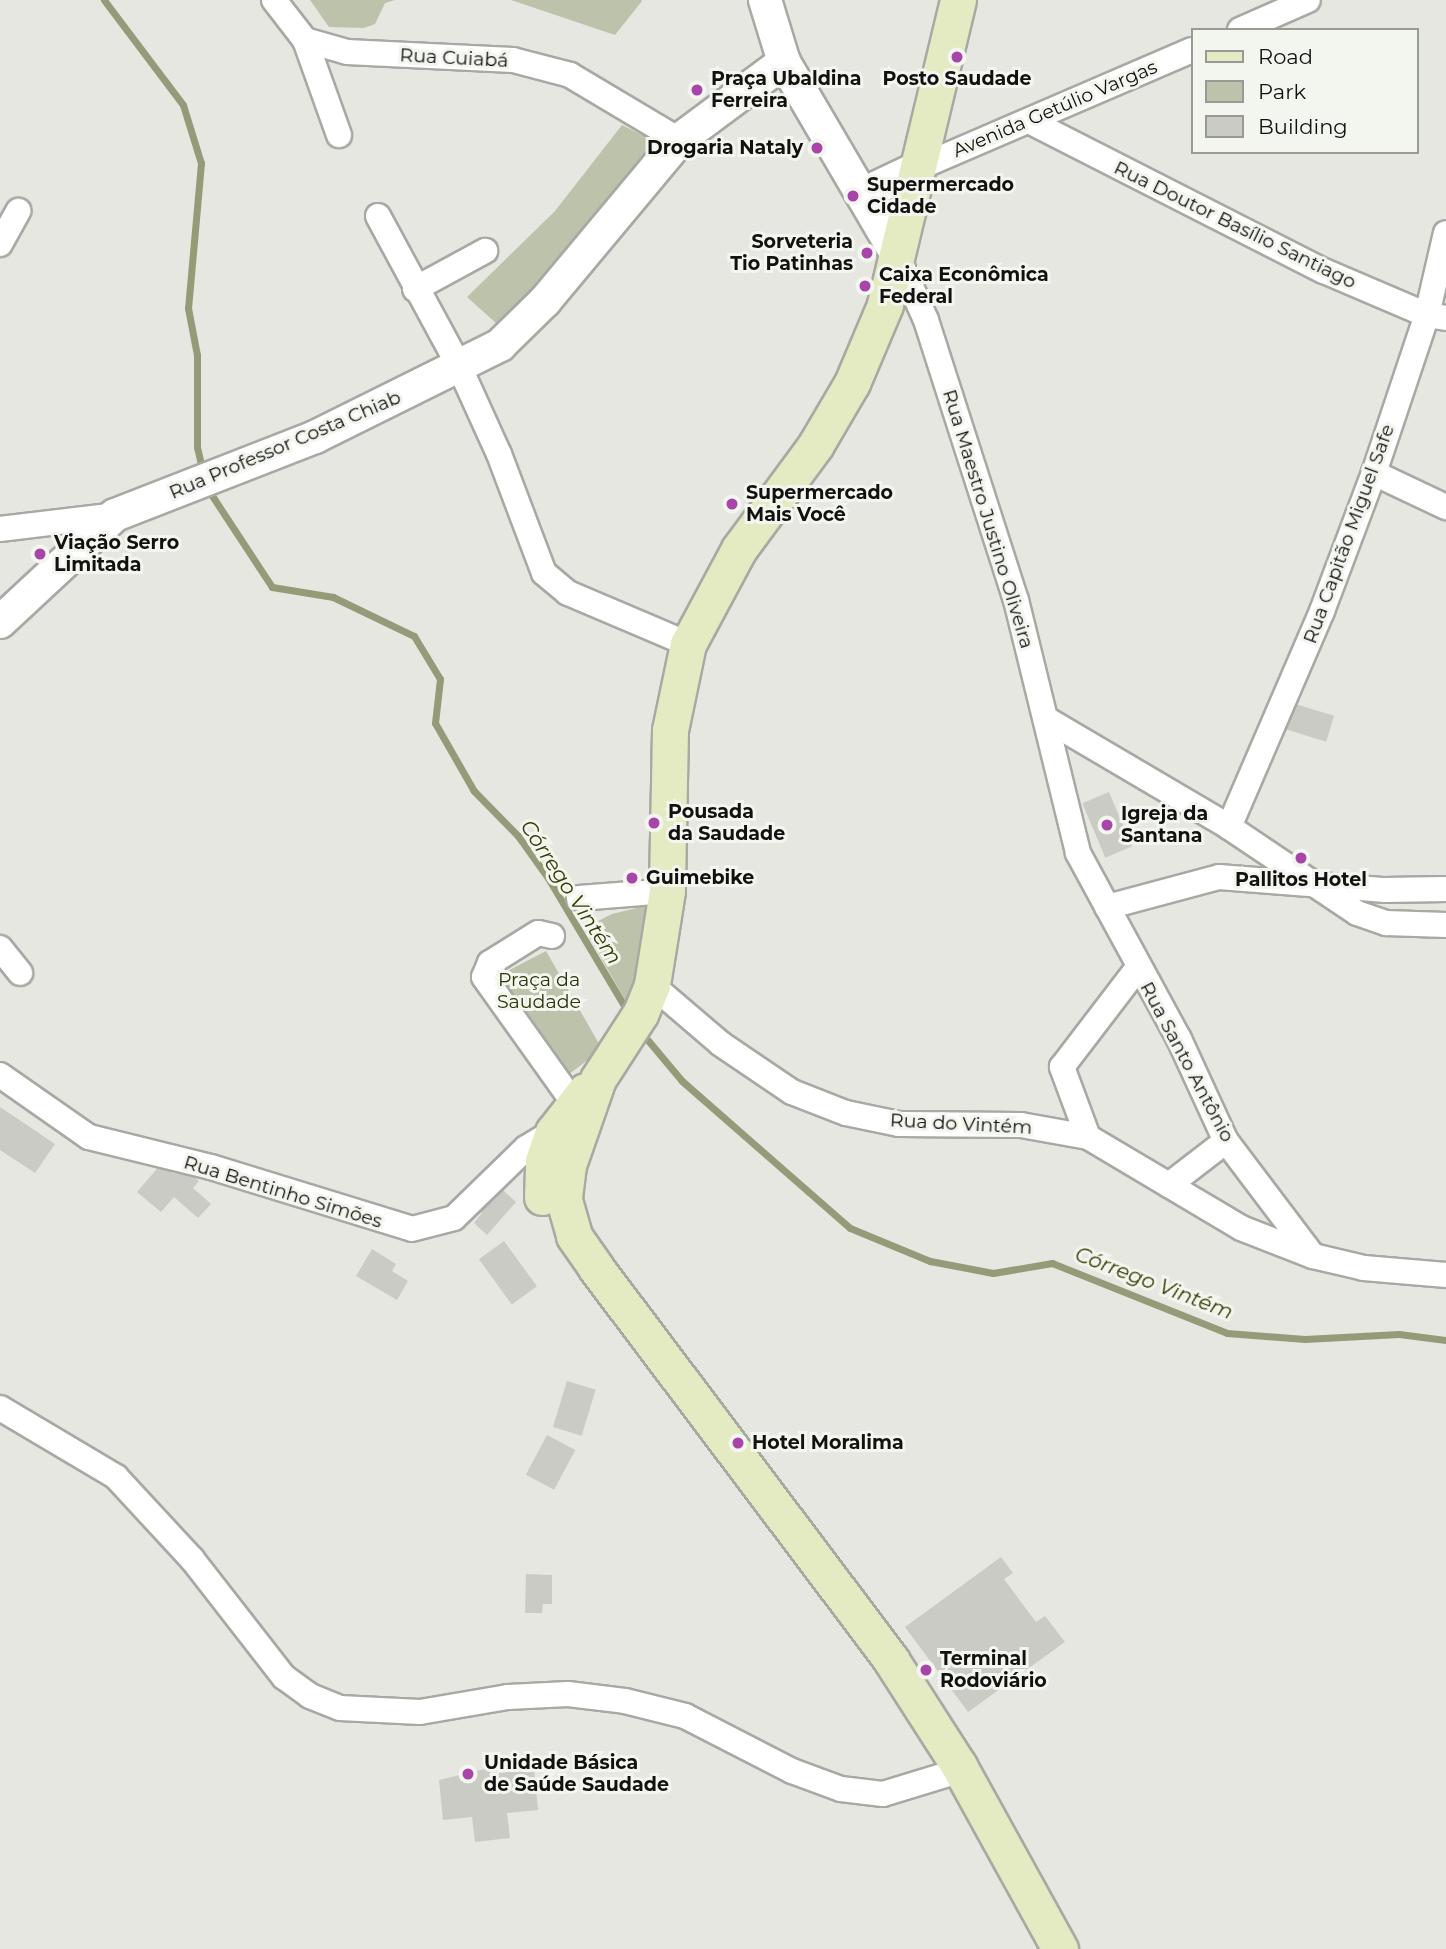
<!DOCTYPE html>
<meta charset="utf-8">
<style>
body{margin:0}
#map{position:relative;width:1446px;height:1949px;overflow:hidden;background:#e6e7e1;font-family:Montserrat,sans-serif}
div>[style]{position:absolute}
.green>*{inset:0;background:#bdc2ab}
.stream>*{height:7px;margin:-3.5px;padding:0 3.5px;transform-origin:3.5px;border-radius:3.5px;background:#949b79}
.building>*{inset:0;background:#cacbc5;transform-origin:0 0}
.roads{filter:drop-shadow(2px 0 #a7a9a3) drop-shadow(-2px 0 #a7a9a3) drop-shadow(0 2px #a7a9a3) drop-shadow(0 -2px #a7a9a3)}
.minor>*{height:24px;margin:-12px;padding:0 12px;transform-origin:12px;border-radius:12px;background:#fff}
.tertiary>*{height:32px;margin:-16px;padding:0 16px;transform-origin:16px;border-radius:16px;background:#fff}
.secondary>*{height:35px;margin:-17.5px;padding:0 17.5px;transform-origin:17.5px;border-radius:17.5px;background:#e4eac2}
.dots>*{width:19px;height:19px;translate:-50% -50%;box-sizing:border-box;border:4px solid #f3f5ef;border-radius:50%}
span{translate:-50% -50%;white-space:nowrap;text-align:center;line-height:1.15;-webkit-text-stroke:6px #f3f5ef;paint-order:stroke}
.street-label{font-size:19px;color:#11110f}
.poi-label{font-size:19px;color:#11110f;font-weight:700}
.left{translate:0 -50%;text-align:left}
.right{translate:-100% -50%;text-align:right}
.park-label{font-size:19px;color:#2d3408}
.water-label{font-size:21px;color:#363d01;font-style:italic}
.legend{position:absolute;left:1191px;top:28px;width:228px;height:126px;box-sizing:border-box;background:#f3f5ef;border:2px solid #999a95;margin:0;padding:9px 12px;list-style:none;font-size:21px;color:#11110f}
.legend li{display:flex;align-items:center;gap:14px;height:35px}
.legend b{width:35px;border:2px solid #999a95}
</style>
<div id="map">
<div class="green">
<div style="clip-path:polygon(310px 0,395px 0,385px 3px,375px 24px,364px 28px,329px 27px)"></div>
<div style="clip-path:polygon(511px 0,641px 0,642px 1px,615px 35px)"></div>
<div style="clip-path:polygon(622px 125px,660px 144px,588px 232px,497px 324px,467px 297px,555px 211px)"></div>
<div style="clip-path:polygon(653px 904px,629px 1007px,584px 928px,612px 914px)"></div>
<div style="clip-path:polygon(546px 951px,602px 1049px,564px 1078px,498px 976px)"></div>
</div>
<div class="stream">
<div style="left:104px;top:0;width:131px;rotate:53deg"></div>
<div style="left:183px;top:105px;width:61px;rotate:72.8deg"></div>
<div style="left:201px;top:163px;width:146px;rotate:95.1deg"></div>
<div style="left:188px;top:308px;width:48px;rotate:79.2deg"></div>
<div style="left:197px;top:355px;width:92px;rotate:90deg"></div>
<div style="left:197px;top:447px;width:27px;rotate:77deg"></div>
<div style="left:207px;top:488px;width:118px;rotate:56.7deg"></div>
<div style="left:272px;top:587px;width:62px;rotate:9.3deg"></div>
<div style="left:333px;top:597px;width:90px;rotate:25.7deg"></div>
<div style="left:414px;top:636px;width:50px;rotate:58.8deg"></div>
<div style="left:440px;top:679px;width:44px;rotate:96.5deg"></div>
<div style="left:435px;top:723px;width:78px;rotate:60.2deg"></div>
<div style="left:474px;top:791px;width:63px;rotate:45.6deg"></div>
<div style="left:518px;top:836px;width:52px;rotate:54.5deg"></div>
<div style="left:548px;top:878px;width:158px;rotate:59.2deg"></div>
<div style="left:641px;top:1032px;width:64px;rotate:50.1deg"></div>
<div style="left:682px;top:1081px;width:223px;rotate:41.2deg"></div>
<div style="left:850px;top:1228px;width:87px;rotate:22.4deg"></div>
<div style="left:930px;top:1261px;width:64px;rotate:10.8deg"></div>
<div style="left:993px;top:1273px;width:60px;rotate:-9.6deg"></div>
<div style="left:1052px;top:1263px;width:188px;rotate:21.8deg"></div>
<div style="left:1227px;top:1333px;width:78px;rotate:4.4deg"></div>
<div style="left:1305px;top:1339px;width:94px;rotate:-3deg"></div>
<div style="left:1399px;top:1334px;width:47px;rotate:7.3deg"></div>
</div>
<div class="building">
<div style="left:1292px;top:703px;width:44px;height:27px;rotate:17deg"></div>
<div style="left:1109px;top:792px;width:59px;height:29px;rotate:67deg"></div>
<div style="clip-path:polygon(0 1107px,55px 1144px,35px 1173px,0 1150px)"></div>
<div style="clip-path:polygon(162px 1163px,174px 1174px,181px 1166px,199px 1181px,193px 1188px,211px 1204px,198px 1218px,174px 1197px,161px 1212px,137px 1192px)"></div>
<div style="clip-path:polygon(496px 1184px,516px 1202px,487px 1235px,474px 1223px,482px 1213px,475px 1207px)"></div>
<div style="left:504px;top:1241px;width:56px;height:31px;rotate:54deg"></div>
<div style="clip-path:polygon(372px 1249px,396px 1264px,392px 1271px,408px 1281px,397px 1300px,356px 1276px)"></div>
<div style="left:567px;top:1381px;width:30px;height:48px;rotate:17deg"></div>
<div style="left:547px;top:1435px;width:32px;height:45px;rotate:28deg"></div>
<div style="clip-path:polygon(1001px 1557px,1013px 1573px,1004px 1579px,1036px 1622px,1045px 1616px,1065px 1642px,968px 1712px,905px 1627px)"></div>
<div style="clip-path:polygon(526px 1574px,552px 1575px,552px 1604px,543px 1604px,542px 1613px,525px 1613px)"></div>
<div style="clip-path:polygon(489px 1768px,491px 1774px,534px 1769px,538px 1810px,507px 1813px,510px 1838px,475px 1842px,472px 1817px,443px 1820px,439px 1780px)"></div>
</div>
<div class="roads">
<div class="minor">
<div style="left:274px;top:0;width:51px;rotate:52.2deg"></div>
<div style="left:305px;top:40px;width:44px;rotate:15.9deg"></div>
<div style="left:347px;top:52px;width:166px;rotate:2.8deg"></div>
<div style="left:513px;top:60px;width:59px;rotate:14.7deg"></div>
<div style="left:570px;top:75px;width:127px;rotate:30.8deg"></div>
<div style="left:1240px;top:30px;width:74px;rotate:-23.8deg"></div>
<div style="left:305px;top:40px;width:101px;rotate:70.3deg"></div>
<div style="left:1029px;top:121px;width:331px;rotate:27deg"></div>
<div style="left:1324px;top:271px;width:112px;rotate:23.1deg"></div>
<div style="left:1427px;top:315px;width:19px;rotate:9deg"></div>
<div style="left:918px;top:168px;width:298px;rotate:-23.3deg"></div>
<div style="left:378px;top:216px;width:170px;rotate:61.6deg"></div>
<div style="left:459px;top:366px;width:97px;rotate:65.6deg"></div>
<div style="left:499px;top:454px;width:127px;rotate:69.3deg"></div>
<div style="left:544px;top:573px;width:31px;rotate:40deg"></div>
<div style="left:568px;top:593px;width:130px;rotate:23deg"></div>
<div style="left:0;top:244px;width:38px;rotate:-61deg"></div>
<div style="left:896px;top:253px;width:73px;rotate:65.9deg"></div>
<div style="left:926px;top:320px;width:294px;rotate:72.2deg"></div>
<div style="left:1016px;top:600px;width:260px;rotate:76.2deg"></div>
<div style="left:1078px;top:853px;width:212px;rotate:61.5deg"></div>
<div style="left:1179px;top:1039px;width:112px;rotate:65.3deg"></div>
<div style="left:1226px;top:1141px;width:144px;rotate:52.9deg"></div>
<div style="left:415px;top:289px;width:80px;rotate:-28.5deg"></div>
<div style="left:1374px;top:473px;width:80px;rotate:25.3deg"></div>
<div style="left:0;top:529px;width:116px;rotate:-6.9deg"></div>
<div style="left:1046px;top:719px;width:212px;rotate:30.5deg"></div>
<div style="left:1229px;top:827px;width:154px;rotate:33.9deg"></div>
<div style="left:1357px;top:913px;width:31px;rotate:19deg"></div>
<div style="left:1386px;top:923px;width:60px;rotate:1.9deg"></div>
<div style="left:1229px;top:827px;width:235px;rotate:-66.7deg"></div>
<div style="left:1322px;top:611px;width:147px;rotate:-69.4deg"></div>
<div style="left:1374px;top:473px;width:167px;rotate:-71.5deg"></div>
<div style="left:1427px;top:315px;width:84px;rotate:-77deg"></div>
<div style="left:579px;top:898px;width:88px;rotate:-4.5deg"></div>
<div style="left:1107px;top:907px;width:116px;rotate:-15deg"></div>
<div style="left:1219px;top:877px;width:167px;rotate:4.5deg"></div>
<div style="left:1385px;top:890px;width:61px;rotate:-0.9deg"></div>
<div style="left:552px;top:936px;width:14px;rotate:-168deg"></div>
<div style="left:538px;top:933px;width:57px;rotate:148deg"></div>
<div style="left:490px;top:963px;width:15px;rotate:113deg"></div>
<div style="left:484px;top:977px;width:171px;rotate:54.5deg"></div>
<div style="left:0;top:948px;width:32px;rotate:51deg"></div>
<div style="left:652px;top:985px;width:91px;rotate:40.5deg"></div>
<div style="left:721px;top:1044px;width:86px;rotate:34.1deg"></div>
<div style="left:792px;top:1092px;width:58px;rotate:21.3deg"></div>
<div style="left:846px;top:1113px;width:54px;rotate:11.7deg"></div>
<div style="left:899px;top:1124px;width:122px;rotate:0.5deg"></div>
<div style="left:1021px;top:1125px;width:68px;rotate:10.2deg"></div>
<div style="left:1088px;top:1137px;width:178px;rotate:30.7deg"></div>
<div style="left:1241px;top:1228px;width:77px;rotate:21.3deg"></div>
<div style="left:1313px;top:1256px;width:52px;rotate:13.2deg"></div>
<div style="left:1364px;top:1268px;width:82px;rotate:4.9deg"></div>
<div style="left:0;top:1075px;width:108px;rotate:34.9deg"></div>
<div style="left:89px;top:1137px;width:126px;rotate:13.8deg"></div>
<div style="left:211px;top:1167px;width:210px;rotate:17.1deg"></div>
<div style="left:412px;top:1229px;width:43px;rotate:-14.7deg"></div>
<div style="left:454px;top:1218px;width:100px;rotate:-44.2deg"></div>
<div style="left:526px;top:1148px;width:31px;rotate:-31deg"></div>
<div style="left:1088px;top:1137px;width:75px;rotate:-110.4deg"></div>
<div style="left:1062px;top:1067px;width:123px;rotate:-52.6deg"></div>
<div style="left:1169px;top:1185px;width:72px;rotate:-37.7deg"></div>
<div style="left:0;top:1408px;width:135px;rotate:30.7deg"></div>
<div style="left:116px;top:1477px;width:112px;rotate:47.2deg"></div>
<div style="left:192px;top:1559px;width:150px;rotate:52.1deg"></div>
<div style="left:284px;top:1677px;width:32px;rotate:36deg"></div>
<div style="left:310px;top:1696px;width:32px;rotate:22deg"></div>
<div style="left:340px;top:1708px;width:80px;rotate:2.9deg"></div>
<div style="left:420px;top:1712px;width:89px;rotate:-9.7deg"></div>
<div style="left:508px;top:1697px;width:60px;rotate:-2.9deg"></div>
<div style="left:568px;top:1694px;width:57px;rotate:7deg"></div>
<div style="left:625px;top:1701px;width:62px;rotate:14deg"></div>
<div style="left:685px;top:1716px;width:120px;rotate:27.2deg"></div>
<div style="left:792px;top:1771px;width:52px;rotate:20.2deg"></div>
<div style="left:841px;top:1789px;width:42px;rotate:6.8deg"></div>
<div style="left:883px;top:1794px;width:65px;rotate:-17deg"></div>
</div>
<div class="tertiary">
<div style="left:765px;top:0;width:65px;rotate:73deg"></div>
<div style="left:784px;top:62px;width:221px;rotate:59.6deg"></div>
<div style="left:865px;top:193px;width:59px;rotate:-25.3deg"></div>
<div style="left:0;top:622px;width:157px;rotate:-42.9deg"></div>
<div style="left:115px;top:515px;width:215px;rotate:-21.3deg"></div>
<div style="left:315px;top:437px;width:207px;rotate:-26.4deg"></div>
<div style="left:500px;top:345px;width:63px;rotate:-44.4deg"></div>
<div style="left:545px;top:301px;width:209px;rotate:-50.2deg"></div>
<div style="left:679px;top:140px;width:131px;rotate:-36.6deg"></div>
</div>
<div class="secondary">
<div style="left:958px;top:0;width:314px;rotate:103.5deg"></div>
<div style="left:885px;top:305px;width:85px;rotate:112.9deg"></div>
<div style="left:852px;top:383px;width:73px;rotate:120.4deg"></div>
<div style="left:815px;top:446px;width:128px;rotate:126.4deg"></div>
<div style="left:739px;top:549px;width:108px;rotate:118.2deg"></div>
<div style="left:688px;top:644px;width:88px;rotate:101.8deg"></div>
<div style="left:670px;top:730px;width:161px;rotate:91.1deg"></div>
<div style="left:667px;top:891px;width:95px;rotate:99.1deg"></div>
<div style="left:652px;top:985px;width:31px;rotate:112deg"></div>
<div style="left:640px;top:1014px;width:77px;rotate:122.9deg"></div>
<div style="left:598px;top:1079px;width:91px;rotate:109.2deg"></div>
<div style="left:568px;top:1165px;width:35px;rotate:97deg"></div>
<div style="left:564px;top:1200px;width:37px;rotate:74deg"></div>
<div style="left:574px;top:1236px;width:39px;rotate:55deg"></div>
<div style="left:596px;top:1268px;width:491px;rotate:53deg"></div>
<div style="left:891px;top:1660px;width:126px;rotate:57.3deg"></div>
<div style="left:959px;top:1766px;width:209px;rotate:61.1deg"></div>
<div style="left:542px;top:1197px;width:36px;rotate:-88deg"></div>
<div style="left:543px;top:1161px;width:31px;rotate:-71deg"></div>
<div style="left:553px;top:1132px;width:52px;rotate:-52deg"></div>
</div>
</div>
<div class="dots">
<div style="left:957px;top:57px;background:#a944a9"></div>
<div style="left:697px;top:90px;background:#a944a9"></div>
<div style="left:817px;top:148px;background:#a944a9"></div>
<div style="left:853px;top:196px;background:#a944a9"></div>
<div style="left:867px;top:253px;background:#a944a9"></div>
<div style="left:865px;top:286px;background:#a944a9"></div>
<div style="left:732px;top:504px;background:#a944a9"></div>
<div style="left:40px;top:554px;background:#a944a9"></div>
<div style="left:654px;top:823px;background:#a944a9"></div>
<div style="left:1107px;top:825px;background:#a944a9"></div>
<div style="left:1301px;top:858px;background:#a944a9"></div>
<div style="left:632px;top:878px;background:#a944a9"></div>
<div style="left:738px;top:1443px;background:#a944a9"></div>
<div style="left:926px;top:1670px;background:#a944a9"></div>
<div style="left:468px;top:1774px;background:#a944a9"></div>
</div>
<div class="street-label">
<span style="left:454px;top:58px;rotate:3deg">Rua Cuiabá</span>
<span style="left:1055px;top:109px;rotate:-23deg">Avenida Getúlio Vargas</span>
<span style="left:1235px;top:225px;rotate:26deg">Rua Doutor Basílio Santiago</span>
<span style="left:285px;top:445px;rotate:-23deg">Rua Professor Costa Chiab</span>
<span style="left:988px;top:519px;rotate:73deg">Rua Maestro Justino Oliveira</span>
<span style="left:1349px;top:534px;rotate:-70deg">Rua Capitão Miguel Safe</span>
<span style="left:1187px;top:1062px;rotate:62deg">Rua Santo Antônio</span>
<span style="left:961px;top:1124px;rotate:3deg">Rua do Vintém</span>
<span style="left:283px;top:1192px;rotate:17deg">Rua Bentinho Simões</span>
</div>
<div class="poi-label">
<span class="left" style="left:711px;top:90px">Praça Ubaldina<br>Ferreira</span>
<span style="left:957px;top:79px">Posto Saudade</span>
<span class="right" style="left:803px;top:148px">Drogaria Nataly</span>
<span class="left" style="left:867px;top:196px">Supermercado<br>Cidade</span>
<span class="right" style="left:853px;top:253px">Sorveteria<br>Tio Patinhas</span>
<span class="left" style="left:879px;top:286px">Caixa Econômica<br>Federal</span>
<span class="left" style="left:746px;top:504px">Supermercado<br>Mais Você</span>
<span class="left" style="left:54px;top:554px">Viação Serro<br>Limitada</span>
<span class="left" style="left:668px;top:823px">Pousada<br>da Saudade</span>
<span class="left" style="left:1121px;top:825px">Igreja da<br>Santana</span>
<span class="left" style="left:646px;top:878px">Guimebike</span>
<span style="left:1301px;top:880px">Pallitos Hotel</span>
<span class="left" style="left:752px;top:1443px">Hotel Moralima</span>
<span class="left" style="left:940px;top:1670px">Terminal<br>Rodoviário</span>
<span class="left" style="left:484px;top:1774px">Unidade Básica<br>de Saúde Saudade</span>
</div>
<div class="park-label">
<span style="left:539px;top:991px">Praça da<br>Saudade</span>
</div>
<div class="water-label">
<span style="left:571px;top:892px;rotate:57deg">Córrego Vintém</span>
<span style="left:1154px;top:1283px;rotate:21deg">Córrego Vintém</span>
</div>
<ul class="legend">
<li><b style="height:9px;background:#e4eac2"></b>Road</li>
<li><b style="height:19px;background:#bdc2ab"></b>Park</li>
<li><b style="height:19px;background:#cacbc5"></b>Building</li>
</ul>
</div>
